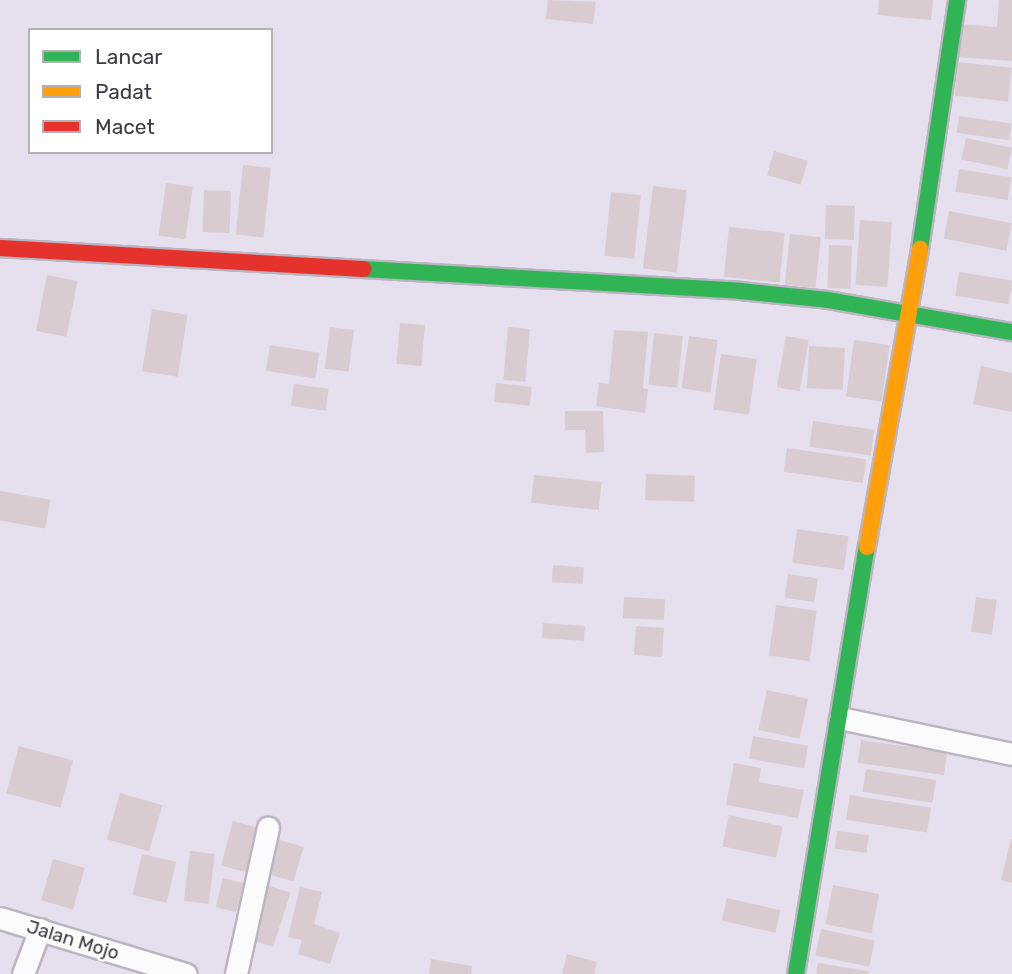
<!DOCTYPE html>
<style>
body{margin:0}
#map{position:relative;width:1012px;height:974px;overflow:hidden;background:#e5dfee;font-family:Rubik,sans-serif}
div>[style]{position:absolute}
.building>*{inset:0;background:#d9ccd1;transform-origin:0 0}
.roads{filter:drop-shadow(2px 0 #bab5c1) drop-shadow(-2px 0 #bab5c1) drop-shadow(0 2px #bab5c1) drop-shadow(0 -2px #bab5c1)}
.street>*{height:21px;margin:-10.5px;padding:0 10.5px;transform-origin:10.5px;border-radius:10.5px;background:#fbfafc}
.fast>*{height:16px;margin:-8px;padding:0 8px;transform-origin:8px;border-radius:8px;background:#30b455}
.slow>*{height:16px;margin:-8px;padding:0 8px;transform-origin:8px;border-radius:8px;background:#ff9f0a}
.jam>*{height:16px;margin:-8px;padding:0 8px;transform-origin:8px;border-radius:8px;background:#e5322d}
span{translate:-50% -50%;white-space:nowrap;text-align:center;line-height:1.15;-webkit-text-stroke:5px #fff;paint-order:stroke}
.street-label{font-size:19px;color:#3e3944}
.legend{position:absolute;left:28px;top:28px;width:245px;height:126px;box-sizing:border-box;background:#fff;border:2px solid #b2b0b4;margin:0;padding:9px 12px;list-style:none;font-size:21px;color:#3e3944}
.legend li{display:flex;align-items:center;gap:14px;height:35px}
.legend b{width:35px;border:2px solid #b2b0b4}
</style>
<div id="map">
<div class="building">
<div style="clip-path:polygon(548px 0,596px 2px,593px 24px,546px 19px)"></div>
<div style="clip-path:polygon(879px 0,933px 0,931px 20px,878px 15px)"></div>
<div style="clip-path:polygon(999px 0,1012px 0,1012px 61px,956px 57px,959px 24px,997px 27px)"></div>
<div style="left:958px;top:62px;width:54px;height:34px;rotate:6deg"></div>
<div style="left:959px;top:116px;width:53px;height:17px;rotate:8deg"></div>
<div style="left:966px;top:138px;width:47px;height:22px;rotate:12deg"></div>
<div style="left:774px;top:151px;width:35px;height:25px;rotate:16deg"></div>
<div style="left:243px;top:165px;width:28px;height:70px;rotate:6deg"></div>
<div style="left:959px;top:169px;width:53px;height:23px;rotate:9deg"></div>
<div style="left:166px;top:183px;width:27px;height:53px;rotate:8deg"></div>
<div style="left:653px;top:186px;width:34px;height:83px;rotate:7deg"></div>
<div style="left:204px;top:190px;width:27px;height:42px;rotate:2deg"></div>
<div style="left:611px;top:192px;width:30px;height:64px;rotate:6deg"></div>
<div style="left:826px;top:205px;width:29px;height:34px;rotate:2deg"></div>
<div style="left:949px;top:211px;width:64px;height:28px;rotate:11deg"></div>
<div style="left:860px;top:220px;width:32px;height:65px;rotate:4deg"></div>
<div style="left:729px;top:227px;width:56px;height:50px;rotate:6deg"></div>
<div style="left:790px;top:234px;width:31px;height:51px;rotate:6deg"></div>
<div style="left:829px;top:245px;width:23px;height:43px;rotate:2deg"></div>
<div style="left:959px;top:272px;width:54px;height:24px;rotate:9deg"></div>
<div style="left:47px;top:275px;width:31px;height:57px;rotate:11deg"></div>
<div style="left:152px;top:309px;width:36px;height:63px;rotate:9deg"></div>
<div style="left:400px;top:323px;width:25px;height:41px;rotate:5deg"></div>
<div style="left:330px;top:327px;width:24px;height:42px;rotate:7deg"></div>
<div style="left:508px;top:327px;width:22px;height:53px;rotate:5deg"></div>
<div style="clip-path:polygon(614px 330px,648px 332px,643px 388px,648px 389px,645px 413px,596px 406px,599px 383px,609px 384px)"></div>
<div style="left:654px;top:333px;width:29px;height:52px;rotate:6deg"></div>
<div style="left:689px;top:336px;width:29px;height:53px;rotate:8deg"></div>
<div style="left:786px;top:336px;width:23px;height:52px;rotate:10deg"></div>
<div style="left:854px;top:340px;width:36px;height:57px;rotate:8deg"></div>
<div style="left:270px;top:345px;width:50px;height:26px;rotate:9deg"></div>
<div style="left:809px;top:346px;width:36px;height:42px;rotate:3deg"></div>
<div style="left:721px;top:354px;width:36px;height:56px;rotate:8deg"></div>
<div style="clip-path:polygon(981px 366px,1012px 373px,1012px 412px,973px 404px)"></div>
<div style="left:496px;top:383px;width:36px;height:19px;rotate:6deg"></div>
<div style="left:294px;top:384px;width:35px;height:22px;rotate:8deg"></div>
<div style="clip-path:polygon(565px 411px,603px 411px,604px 452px,586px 453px,585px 430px,565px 430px)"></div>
<div style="left:813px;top:421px;width:62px;height:26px;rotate:8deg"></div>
<div style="left:787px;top:448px;width:80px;height:24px;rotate:8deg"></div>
<div style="left:646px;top:474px;width:49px;height:26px;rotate:2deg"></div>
<div style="left:534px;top:475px;width:68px;height:28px;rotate:6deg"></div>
<div style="left:0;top:491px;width:51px;height:29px;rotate:10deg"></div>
<div style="left:797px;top:529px;width:52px;height:34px;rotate:8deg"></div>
<div style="left:553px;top:565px;width:31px;height:17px;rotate:4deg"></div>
<div style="left:788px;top:574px;width:30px;height:24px;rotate:8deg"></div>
<div style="left:624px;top:597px;width:41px;height:21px;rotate:3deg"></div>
<div style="left:976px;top:597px;width:21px;height:35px;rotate:8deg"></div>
<div style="left:776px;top:605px;width:41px;height:51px;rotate:8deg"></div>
<div style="left:543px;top:623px;width:42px;height:15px;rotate:4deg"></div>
<div style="left:636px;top:626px;width:28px;height:29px;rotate:4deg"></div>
<div style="left:767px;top:690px;width:42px;height:41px;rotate:12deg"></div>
<div style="left:753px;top:736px;width:56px;height:23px;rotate:10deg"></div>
<div style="left:861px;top:740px;width:87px;height:23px;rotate:8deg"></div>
<div style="left:19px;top:746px;width:56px;height:49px;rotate:15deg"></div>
<div style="clip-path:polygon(734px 763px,761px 768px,759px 782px,804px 790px,798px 818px,726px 805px)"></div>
<div style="left:866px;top:769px;width:71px;height:23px;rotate:9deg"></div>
<div style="left:120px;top:793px;width:44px;height:48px;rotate:16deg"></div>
<div style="left:850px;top:795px;width:82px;height:25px;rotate:9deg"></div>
<div style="left:729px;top:815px;width:55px;height:32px;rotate:12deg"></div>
<div style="left:233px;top:821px;width:30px;height:46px;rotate:15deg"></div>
<div style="left:837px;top:831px;width:32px;height:18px;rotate:7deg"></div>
<div style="left:277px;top:839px;width:28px;height:36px;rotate:17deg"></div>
<div style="clip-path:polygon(1011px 839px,1012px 839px,1012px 883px,1001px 880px)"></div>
<div style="left:190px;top:851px;width:25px;height:50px;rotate:7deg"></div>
<div style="left:142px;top:854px;width:35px;height:42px;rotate:13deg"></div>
<div style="left:53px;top:859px;width:33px;height:43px;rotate:16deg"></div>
<div style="left:223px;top:878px;width:21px;height:30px;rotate:14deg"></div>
<div style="left:264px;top:884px;width:28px;height:57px;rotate:18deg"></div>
<div style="left:833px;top:885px;width:47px;height:40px;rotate:11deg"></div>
<div style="clip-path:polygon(300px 887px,322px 892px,314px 924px,340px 933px,330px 964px,298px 954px,302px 940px,288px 937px)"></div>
<div style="left:727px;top:898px;width:55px;height:23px;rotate:13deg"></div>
<div style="left:821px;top:929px;width:55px;height:27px;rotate:12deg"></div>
<div style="clip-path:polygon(567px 954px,597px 962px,594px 974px,562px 974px)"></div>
<div style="clip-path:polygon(431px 959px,472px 966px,471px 974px,429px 974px)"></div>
<div style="clip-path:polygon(818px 963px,869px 971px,868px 974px,816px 974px)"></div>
</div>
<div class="roads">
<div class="street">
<div style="left:840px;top:718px;width:176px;rotate:11.8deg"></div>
<div style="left:0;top:918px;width:194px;rotate:16.8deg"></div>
<div style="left:23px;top:974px;width:48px;rotate:-69.3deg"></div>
<div style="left:236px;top:974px;width:150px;rotate:-77.7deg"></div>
</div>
<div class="fast">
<div style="left:920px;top:249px;width:252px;rotate:-81.5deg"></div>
<div style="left:363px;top:269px;width:378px;rotate:3.3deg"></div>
<div style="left:740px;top:291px;width:88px;rotate:5.8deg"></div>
<div style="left:828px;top:300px;width:187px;rotate:9.9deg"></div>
<div style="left:796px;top:974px;width:433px;rotate:-80.6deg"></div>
</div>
<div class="slow">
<div style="left:867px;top:547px;width:303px;rotate:-79.9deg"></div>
</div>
<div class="jam">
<div style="left:0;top:248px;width:364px;rotate:3.3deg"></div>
</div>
</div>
<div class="street-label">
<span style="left:73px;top:940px;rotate:17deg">Jalan Mojo</span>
</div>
<ul class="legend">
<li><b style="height:9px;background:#30b455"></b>Lancar</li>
<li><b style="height:9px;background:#ff9f0a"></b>Padat</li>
<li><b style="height:9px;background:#e5322d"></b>Macet</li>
</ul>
</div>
